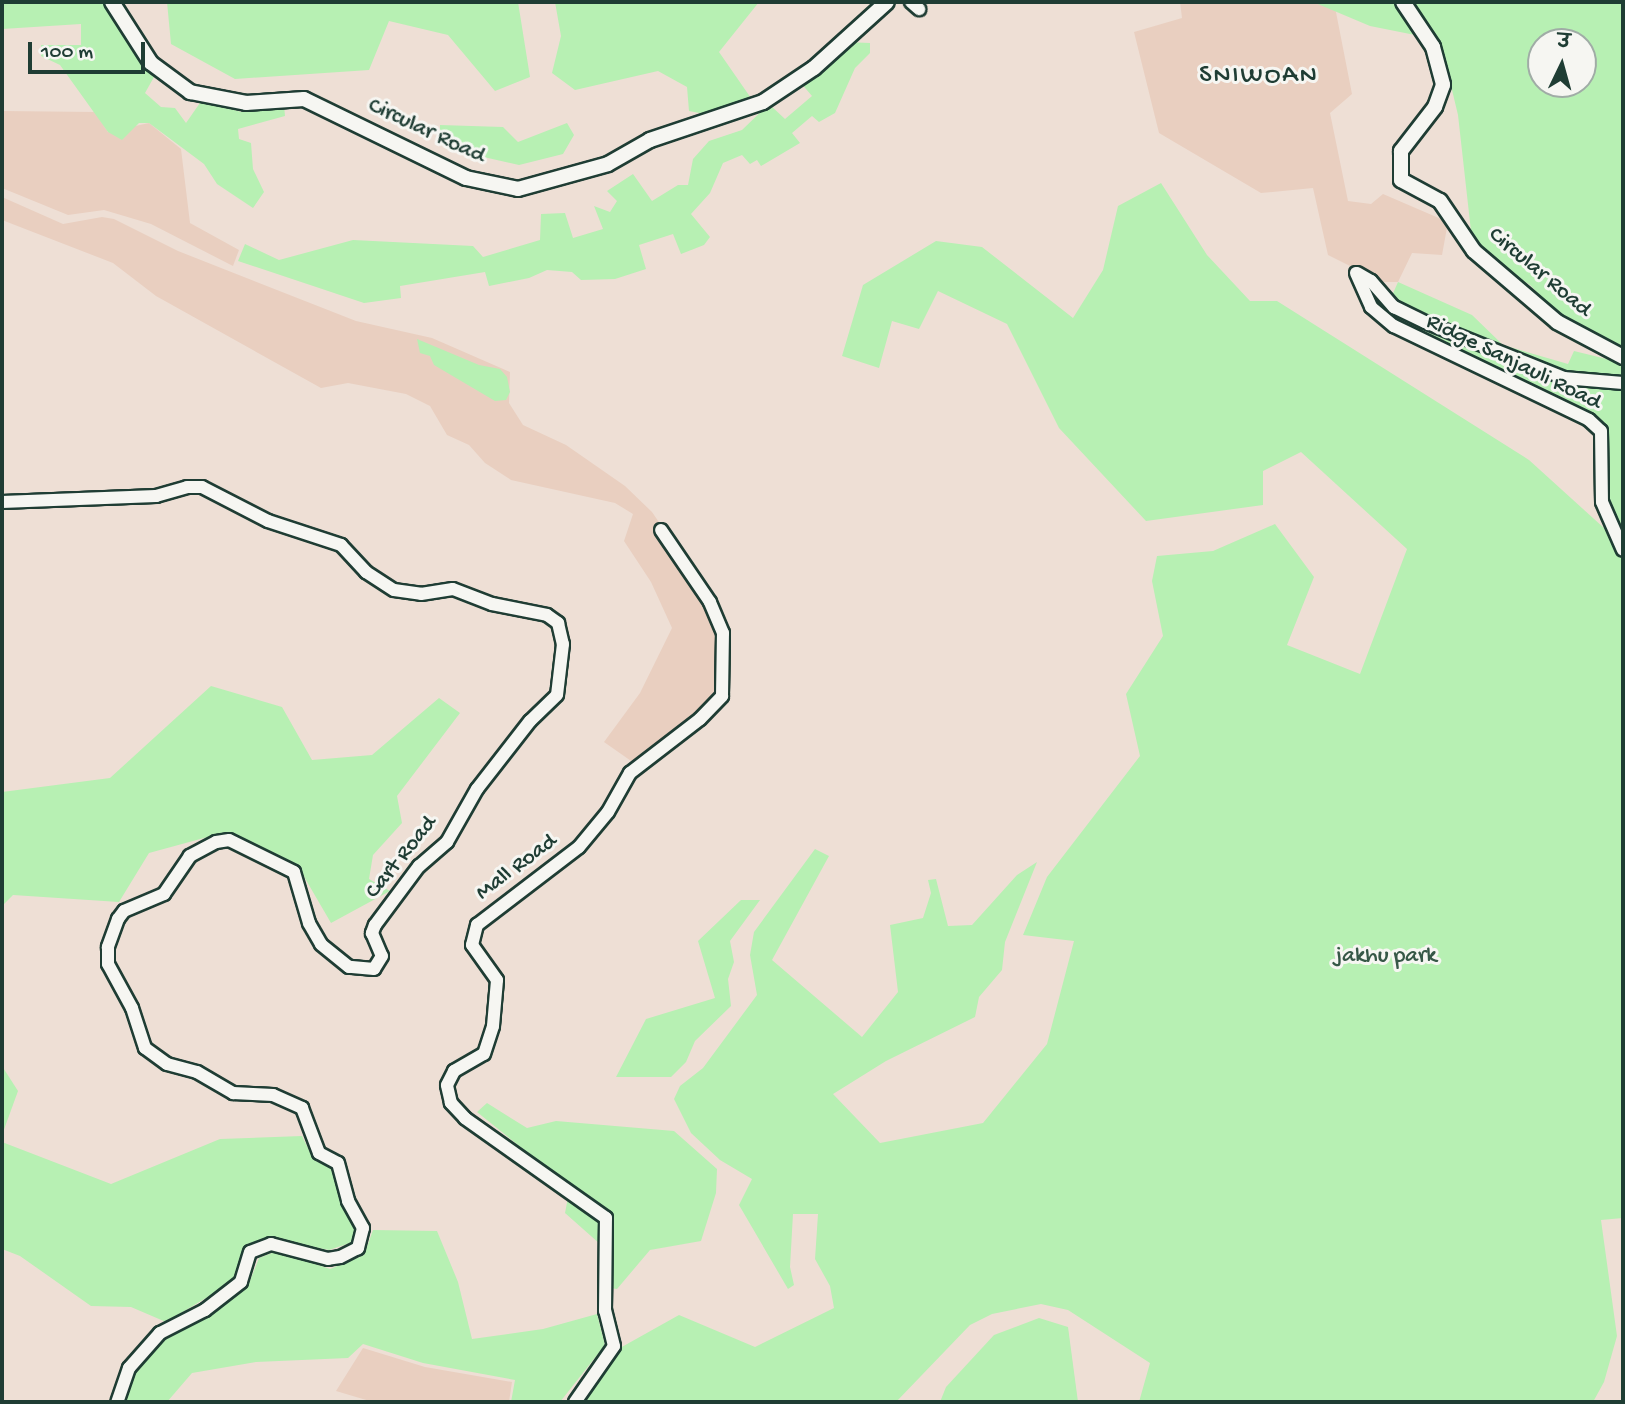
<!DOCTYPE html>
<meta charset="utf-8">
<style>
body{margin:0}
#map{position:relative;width:1625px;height:1404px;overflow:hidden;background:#eedfd5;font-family:"Gochi Hand","Playpen Sans Deva",sans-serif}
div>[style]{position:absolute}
.built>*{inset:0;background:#e9cfc0}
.green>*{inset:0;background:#b7f0b3}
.roads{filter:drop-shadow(2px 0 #1f3d34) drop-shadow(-2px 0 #1f3d34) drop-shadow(0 2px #1f3d34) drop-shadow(0 -2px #1f3d34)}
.secondary>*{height:12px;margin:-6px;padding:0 6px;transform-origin:6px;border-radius:6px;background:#f6f6f2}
.primary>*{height:14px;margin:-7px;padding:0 7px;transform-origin:7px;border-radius:7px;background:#f6f6f2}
span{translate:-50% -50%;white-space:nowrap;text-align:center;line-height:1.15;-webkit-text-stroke:6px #f6f6f2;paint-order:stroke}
.street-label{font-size:23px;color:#1f3d34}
.park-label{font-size:23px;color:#365847}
.quarter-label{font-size:26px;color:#1f3d34;letter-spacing:2px}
.frame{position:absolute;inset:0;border:4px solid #1f3d34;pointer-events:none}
.north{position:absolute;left:1527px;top:28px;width:70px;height:70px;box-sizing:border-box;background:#f6f6f2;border:2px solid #a0aca6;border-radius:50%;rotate:5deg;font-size:19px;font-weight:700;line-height:28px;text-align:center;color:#1f3d34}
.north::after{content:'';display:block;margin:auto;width:24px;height:32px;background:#1f3d34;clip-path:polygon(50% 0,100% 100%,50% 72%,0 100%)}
.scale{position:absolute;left:28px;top:42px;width:117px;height:32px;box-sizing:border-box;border:4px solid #1f3d34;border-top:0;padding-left:9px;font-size:21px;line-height:24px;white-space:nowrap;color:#1f3d34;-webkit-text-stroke:5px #f6f6f2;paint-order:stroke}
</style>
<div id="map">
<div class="built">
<div style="clip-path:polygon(1180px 2px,1334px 2px,1352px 94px,1330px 113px,1348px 201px,1371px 204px,1383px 194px,1448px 222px,1442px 255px,1412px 253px,1398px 282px,1382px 282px,1328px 255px,1313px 188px,1261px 193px,1159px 133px,1134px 32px,1182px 18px)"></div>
<div style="clip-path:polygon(2px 111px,95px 112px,108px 132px,149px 123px,181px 149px,190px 223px,239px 250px,233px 266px,151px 224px,104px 210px,68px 215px,2px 188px)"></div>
<div style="clip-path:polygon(2px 197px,63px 224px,102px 217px,114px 219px,178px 251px,356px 321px,432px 338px,510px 372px,509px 403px,523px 425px,566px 445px,625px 486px,652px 512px,698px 579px,728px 636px,727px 701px,644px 770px,604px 742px,640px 693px,672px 628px,651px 582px,624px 541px,633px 514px,615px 503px,511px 480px,485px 463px,469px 445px,447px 435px,430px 406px,406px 394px,348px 383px,321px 388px,156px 296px,113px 263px,2px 220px)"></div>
<div style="clip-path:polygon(363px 1348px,425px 1367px,512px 1382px,509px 1402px,373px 1402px,336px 1391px)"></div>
</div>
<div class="green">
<div style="clip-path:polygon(2px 2px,103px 2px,154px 77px,145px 93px,161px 107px,175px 108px,186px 123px,202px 100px,241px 112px,284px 105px,285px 116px,238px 129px,239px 139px,251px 143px,253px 169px,264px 192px,253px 208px,217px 184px,204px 164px,149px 123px,139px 123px,122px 140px,108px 132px,60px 65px,41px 56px,41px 45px,81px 45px,81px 24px,2px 29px)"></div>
<div style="clip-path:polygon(167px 2px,518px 2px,530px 77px,495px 91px,448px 35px,389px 21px,369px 70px,235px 79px,171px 44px)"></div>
<div style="clip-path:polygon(555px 2px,759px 2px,719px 52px,753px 101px,715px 116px,689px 111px,687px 87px,658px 71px,575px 90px,552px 73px,561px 36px)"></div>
<div style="clip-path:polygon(evenodd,1313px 2px,1623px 2px,1623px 352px,1581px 339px,1530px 285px,1473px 249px,1458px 115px,1440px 40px,1370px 26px,1313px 2px,1541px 42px,1583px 42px,1583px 84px,1541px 84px,1541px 42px)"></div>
<div style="clip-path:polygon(846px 42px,870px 43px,870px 53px,855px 68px,835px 113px,819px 122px,812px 116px,792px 133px,800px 143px,761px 166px,757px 160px,750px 164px,742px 155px,723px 163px,710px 193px,691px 214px,710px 237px,704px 245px,681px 254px,673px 234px,639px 245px,646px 269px,615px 279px,581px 280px,572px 272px,547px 270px,529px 278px,489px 286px,485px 272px,400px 286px,401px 298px,364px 303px,238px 261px,245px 244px,279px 260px,353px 240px,473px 246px,483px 257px,540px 240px,541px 214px,565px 213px,573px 238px,603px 229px,594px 206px,610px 212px,617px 201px,607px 191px,633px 174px,652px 201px,678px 185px,688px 185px,693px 159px,709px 141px,742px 130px,769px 104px,785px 119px,812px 96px,800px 82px)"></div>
<div style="clip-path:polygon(567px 123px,574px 135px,563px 154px,519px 165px,466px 153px,440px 140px,440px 125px,503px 127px,518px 142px)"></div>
<div style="clip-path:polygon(1161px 183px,1207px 255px,1250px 301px,1277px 301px,1529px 460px,1604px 528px,1623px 561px,1623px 1218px,1601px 1220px,1617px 1336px,1604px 1382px,1593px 1402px,1139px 1402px,1150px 1363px,1068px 1310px,1041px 1304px,992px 1314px,970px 1325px,896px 1402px,584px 1402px,620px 1348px,679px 1315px,755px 1347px,834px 1308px,830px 1286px,815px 1259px,818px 1214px,793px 1214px,790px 1267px,794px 1285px,788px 1289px,739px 1205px,752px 1179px,720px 1160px,691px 1133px,674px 1099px,680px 1086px,703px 1068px,757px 995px,750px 955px,754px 932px,815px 849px,829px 856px,772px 960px,862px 1037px,898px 992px,890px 925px,923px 918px,931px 893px,928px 880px,936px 879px,948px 926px,972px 925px,1017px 875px,1037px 862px,1005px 942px,1002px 970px,979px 997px,975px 1017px,886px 1061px,833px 1094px,880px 1143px,983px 1123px,1047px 1044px,1074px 941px,1023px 935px,1047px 877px,1140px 756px,1126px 694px,1163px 636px,1152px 581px,1157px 556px,1213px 551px,1275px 524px,1314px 577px,1287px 645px,1360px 674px,1407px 549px,1301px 452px,1263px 471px,1263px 505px,1146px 521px,1059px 428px,1007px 324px,938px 291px,919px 329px,892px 321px,879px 368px,842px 356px,863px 285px,936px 241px,982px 247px,1073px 318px,1103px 270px,1118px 206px)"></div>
<div style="clip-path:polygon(1398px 282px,1472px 315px,1503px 345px,1568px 364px,1574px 351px,1623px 363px,1623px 526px,1615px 526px,1608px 497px,1606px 429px,1588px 411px,1455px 348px,1412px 338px,1383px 316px)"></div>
<div style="clip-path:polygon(417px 339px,479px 365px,500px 369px,507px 377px,510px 392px,506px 400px,495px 401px,434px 365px,430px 356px,420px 353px)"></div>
<div style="clip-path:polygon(211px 686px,282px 707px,312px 760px,372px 755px,439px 698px,460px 713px,397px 796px,402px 823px,373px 855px,369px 879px,390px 891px,331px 923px,299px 868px,233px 836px,215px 835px,149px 853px,119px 902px,13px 895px,2px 906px,2px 792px,110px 778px)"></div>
<div style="clip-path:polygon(741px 900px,760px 900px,730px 941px,734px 962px,728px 979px,731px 1006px,695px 1041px,686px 1062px,671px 1077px,616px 1077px,646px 1019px,715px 998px,698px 941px)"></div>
<div style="clip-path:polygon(2px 1066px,18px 1091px,2px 1135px)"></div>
<div style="clip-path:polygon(487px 1103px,527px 1128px,556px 1121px,674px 1131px,717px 1169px,716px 1193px,701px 1241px,650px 1250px,617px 1289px,610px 1288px,609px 1252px,565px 1213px,570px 1187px,477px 1112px)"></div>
<div style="clip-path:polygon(302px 1136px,314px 1160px,331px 1168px,341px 1203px,358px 1229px,350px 1243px,329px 1250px,272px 1239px,246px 1248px,236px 1280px,166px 1322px,131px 1307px,91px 1306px,20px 1256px,2px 1249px,2px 1142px,111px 1184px,220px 1139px)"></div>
<div style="clip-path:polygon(373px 1230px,437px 1231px,458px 1282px,472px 1339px,543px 1329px,597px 1314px,605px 1345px,560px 1402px,511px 1402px,515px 1380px,423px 1363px,363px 1344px,348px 1358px,256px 1362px,192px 1373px,167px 1402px,124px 1402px,133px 1376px,162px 1341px,247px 1288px,259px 1258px,277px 1251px,330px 1269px,364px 1255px)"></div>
<div style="clip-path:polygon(1039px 1318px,1068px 1327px,1078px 1402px,940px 1402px,946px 1387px,994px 1335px)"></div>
</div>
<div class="roads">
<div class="secondary">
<div style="left:911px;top:2px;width:11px;rotate:41deg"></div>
<div style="left:1356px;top:273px;width:37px;rotate:66deg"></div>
<div style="left:1371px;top:307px;width:30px;rotate:40deg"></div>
<div style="left:1394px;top:326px;width:216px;rotate:25.7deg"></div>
<div style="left:1589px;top:420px;width:16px;rotate:43deg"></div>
<div style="left:1601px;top:431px;width:71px;rotate:89.2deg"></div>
<div style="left:1602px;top:502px;width:52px;rotate:66.4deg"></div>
<div style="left:1357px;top:273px;width:16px;rotate:30deg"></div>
<div style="left:1371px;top:281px;width:35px;rotate:49deg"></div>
<div style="left:1394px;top:307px;width:34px;rotate:26deg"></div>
<div style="left:1425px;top:322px;width:150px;rotate:21.9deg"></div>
<div style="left:1564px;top:378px;width:59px;rotate:4.8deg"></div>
<div style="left:2px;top:502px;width:154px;rotate:-2.2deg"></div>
<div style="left:156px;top:496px;width:32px;rotate:-16deg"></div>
<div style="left:187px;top:487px;width:15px"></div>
<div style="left:202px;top:487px;width:74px;rotate:27.3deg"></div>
<div style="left:268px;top:521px;width:77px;rotate:18.2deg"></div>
<div style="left:341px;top:545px;width:37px;rotate:47deg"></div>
<div style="left:366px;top:572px;width:33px;rotate:33deg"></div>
<div style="left:394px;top:590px;width:27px;rotate:8deg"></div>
<div style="left:421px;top:594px;width:32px;rotate:-9deg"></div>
<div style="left:453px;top:589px;width:42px;rotate:21deg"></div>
<div style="left:492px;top:604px;width:56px;rotate:11.3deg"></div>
<div style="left:547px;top:615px;width:14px;rotate:36deg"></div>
<div style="left:558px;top:623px;width:22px;rotate:77deg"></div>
<div style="left:563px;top:644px;width:51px;rotate:96.7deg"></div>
<div style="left:557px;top:695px;width:37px;rotate:136deg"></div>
<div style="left:530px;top:721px;width:86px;rotate:127.9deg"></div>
<div style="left:477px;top:789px;width:61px;rotate:119.5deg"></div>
<div style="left:447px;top:842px;width:37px;rotate:139deg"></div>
<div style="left:419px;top:866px;width:74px;rotate:126.7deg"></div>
<div style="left:375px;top:925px;width:9px;rotate:111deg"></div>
<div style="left:372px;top:933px;width:25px;rotate:67deg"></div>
<div style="left:382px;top:956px;width:15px;rotate:122deg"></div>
<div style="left:374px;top:969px;width:25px;rotate:-175deg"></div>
<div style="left:349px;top:967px;width:36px;rotate:-141deg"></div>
<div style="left:321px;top:944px;width:24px;rotate:-120deg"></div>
<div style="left:309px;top:923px;width:53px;rotate:-106.4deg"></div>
<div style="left:294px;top:872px;width:72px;rotate:-153.8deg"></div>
<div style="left:229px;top:840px;width:13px;rotate:171deg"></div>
<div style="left:216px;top:842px;width:30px;rotate:152deg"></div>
<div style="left:190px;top:856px;width:46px;rotate:124.4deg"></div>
<div style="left:164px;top:894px;width:43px;rotate:157deg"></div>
<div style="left:124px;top:911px;width:10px;rotate:127deg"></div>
<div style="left:118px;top:919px;width:30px;rotate:110deg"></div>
<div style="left:108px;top:947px;width:17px;rotate:90deg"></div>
<div style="left:108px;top:964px;width:50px;rotate:61.4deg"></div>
<div style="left:132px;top:1008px;width:42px;rotate:72deg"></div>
<div style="left:145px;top:1048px;width:27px;rotate:36deg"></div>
<div style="left:167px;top:1064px;width:31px;rotate:15deg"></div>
<div style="left:197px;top:1072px;width:42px;rotate:30.3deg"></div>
<div style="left:233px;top:1093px;width:40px;rotate:2.9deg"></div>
<div style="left:273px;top:1095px;width:32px;rotate:24deg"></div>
<div style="left:302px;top:1108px;width:48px;rotate:69.3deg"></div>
<div style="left:319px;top:1153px;width:21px;rotate:28deg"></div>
<div style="left:338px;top:1163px;width:39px;rotate:75deg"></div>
<div style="left:348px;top:1201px;width:31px;rotate:61deg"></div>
<div style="left:363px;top:1228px;width:21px;rotate:104deg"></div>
<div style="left:358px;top:1248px;width:20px;rotate:153deg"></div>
<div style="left:340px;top:1257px;width:12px;rotate:171deg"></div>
<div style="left:328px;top:1259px;width:59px;rotate:-165.3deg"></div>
<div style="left:271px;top:1244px;width:22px;rotate:159deg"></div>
<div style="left:250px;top:1252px;width:31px;rotate:107deg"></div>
<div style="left:241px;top:1282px;width:46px;rotate:142.1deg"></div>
<div style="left:205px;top:1310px;width:51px;rotate:152.9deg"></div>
<div style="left:160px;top:1333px;width:47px;rotate:131.5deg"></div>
<div style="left:129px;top:1368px;width:36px;rotate:109deg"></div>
<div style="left:575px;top:1402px;width:68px;rotate:-55.1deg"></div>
<div style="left:614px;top:1346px;width:36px;rotate:-104deg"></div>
<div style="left:605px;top:1311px;width:93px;rotate:-89.4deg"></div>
<div style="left:606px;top:1218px;width:173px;rotate:-144.7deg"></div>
<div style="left:465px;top:1118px;width:21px;rotate:-133deg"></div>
<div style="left:451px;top:1103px;width:18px;rotate:-103deg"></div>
<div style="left:447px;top:1085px;width:16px;rotate:-63deg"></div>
<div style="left:454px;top:1071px;width:34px;rotate:-30deg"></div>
<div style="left:484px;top:1054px;width:29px;rotate:-72deg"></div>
<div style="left:493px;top:1026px;width:46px;rotate:-85deg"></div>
<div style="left:497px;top:980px;width:43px;rotate:-125.5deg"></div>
<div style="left:472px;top:945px;width:21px;rotate:-76deg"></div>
<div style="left:477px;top:925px;width:128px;rotate:-37.4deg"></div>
<div style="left:579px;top:847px;width:45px;rotate:-50.4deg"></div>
<div style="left:608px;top:812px;width:45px;rotate:-60.6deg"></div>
<div style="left:630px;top:773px;width:88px;rotate:-37.6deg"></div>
<div style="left:700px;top:719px;width:32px;rotate:-46deg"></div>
<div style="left:722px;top:696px;width:63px;rotate:-89.1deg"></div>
<div style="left:723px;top:633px;width:34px;rotate:-113deg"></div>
<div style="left:710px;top:602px;width:87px;rotate:-124.2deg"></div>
</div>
<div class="primary">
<div style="left:112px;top:2px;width:72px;rotate:57.4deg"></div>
<div style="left:151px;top:63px;width:49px;rotate:36.6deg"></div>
<div style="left:190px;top:92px;width:57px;rotate:11.1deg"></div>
<div style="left:246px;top:103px;width:58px;rotate:-3.9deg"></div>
<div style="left:304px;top:99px;width:180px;rotate:26deg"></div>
<div style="left:466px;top:178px;width:53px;rotate:11.9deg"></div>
<div style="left:518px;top:189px;width:93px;rotate:-15.5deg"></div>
<div style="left:608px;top:164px;width:48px;rotate:-29.7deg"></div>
<div style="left:650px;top:140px;width:119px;rotate:-18.6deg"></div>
<div style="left:763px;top:102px;width:61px;rotate:-33.7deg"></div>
<div style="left:814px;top:68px;width:98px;rotate:-42.1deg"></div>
<div style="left:1403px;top:2px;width:54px;rotate:56.3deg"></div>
<div style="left:1433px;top:47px;width:39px;rotate:75deg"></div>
<div style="left:1443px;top:85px;width:23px;rotate:110deg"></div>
<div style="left:1435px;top:107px;width:56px;rotate:127.7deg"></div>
<div style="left:1401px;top:151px;width:29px;rotate:90deg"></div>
<div style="left:1401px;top:180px;width:44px;rotate:28.3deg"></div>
<div style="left:1440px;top:201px;width:60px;rotate:55.8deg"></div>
<div style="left:1474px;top:251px;width:109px;rotate:40.5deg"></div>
<div style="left:1557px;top:322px;width:75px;rotate:27.9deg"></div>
</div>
</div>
<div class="street-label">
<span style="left:426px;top:132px;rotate:25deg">Circular Road</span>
<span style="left:1539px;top:273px;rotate:40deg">Circular Road</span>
<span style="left:1513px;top:363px;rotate:26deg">Ridge Sanjauli Road</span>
<span style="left:402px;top:858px;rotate:-51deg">Cart Road</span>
<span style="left:517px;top:868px;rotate:-37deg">Mall Road</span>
</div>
<div class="park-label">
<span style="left:1386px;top:957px">jakhu park</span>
</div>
<div class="quarter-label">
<span style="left:1259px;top:77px">SNIWOAN</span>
</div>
<div class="frame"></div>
<div class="north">उ</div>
<div class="scale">100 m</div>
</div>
